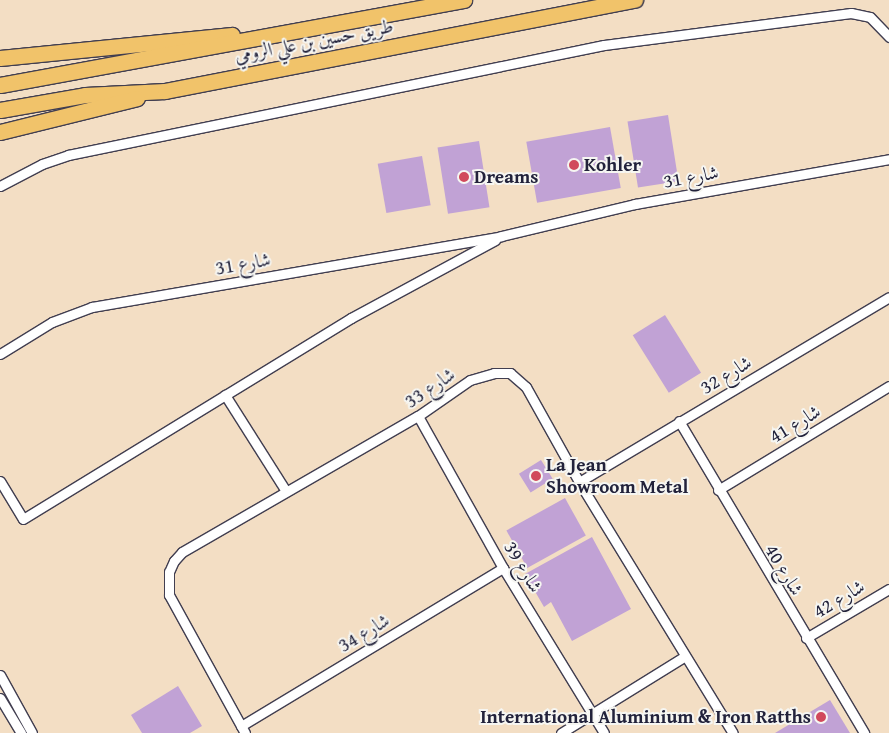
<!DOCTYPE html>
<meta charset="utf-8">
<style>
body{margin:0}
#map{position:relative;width:889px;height:733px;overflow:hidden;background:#f3dec4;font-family:"Gentium Book Plus",Amiri,serif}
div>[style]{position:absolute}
.building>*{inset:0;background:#c1a2d5;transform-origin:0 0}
.roads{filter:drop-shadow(1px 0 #413e50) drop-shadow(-1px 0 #413e50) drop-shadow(0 1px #413e50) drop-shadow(0 -1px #413e50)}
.minor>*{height:9px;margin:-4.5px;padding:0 4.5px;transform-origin:4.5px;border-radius:4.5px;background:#fff}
.trunk>*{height:15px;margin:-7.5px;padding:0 7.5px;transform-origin:7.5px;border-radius:7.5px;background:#f1c36a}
.dots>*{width:14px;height:14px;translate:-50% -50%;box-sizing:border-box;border:2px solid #f6f6f2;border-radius:50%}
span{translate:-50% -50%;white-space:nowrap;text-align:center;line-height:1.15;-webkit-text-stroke:4px #f6f6f2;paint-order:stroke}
.street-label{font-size:19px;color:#22223b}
.poi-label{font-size:19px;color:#22223b;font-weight:700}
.left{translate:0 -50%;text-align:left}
.right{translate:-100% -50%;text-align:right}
</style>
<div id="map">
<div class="building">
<div style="left:668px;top:115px;width:67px;height:41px;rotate:81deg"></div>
<div style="left:610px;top:127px;width:62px;height:85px;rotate:80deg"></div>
<div style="left:479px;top:141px;width:67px;height:42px;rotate:81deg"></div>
<div style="left:422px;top:156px;width:50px;height:45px;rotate:80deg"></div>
<div style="left:665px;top:315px;width:68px;height:38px;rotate:58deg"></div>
<div style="left:541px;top:460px;width:22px;height:26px;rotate:58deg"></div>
<div style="left:565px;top:498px;width:43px;height:67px;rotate:61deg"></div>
<div style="clip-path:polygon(592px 537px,631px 609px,572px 641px,551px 602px,544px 607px,525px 574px)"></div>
<div style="clip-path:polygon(178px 686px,202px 726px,190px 733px,142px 733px,131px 715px)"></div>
<div style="clip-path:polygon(830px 700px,850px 733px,775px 733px)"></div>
</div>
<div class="roads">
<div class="minor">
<div style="left:0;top:186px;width:47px;rotate:-27.6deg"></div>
<div style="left:42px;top:164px;width:28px;rotate:-19deg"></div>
<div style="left:68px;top:155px;width:547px;rotate:-11.6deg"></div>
<div style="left:604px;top:45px;width:249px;rotate:-7.4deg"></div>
<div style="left:851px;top:13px;width:19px;rotate:12deg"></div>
<div style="left:870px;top:17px;width:28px;rotate:46deg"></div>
<div style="left:0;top:354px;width:61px;rotate:-31.6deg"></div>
<div style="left:52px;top:322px;width:43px;rotate:-20.6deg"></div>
<div style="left:92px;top:307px;width:415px;rotate:-9.8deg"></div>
<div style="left:501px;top:236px;width:138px;rotate:-13.4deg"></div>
<div style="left:635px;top:204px;width:258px;rotate:-10deg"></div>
<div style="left:225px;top:395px;width:114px;rotate:57.6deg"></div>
<div style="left:418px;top:416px;width:174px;rotate:60.8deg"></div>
<div style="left:503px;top:568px;width:193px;rotate:58.5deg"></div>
<div style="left:679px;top:421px;width:363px;rotate:59.3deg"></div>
<div style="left:0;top:481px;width:44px;rotate:58.8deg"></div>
<div style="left:23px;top:519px;width:385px;rotate:-31.5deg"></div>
<div style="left:351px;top:318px;width:164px;rotate:-28.4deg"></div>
<div style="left:579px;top:482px;width:361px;rotate:-30.8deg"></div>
<div style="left:718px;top:490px;width:200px;rotate:-31.3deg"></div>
<div style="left:806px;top:638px;width:96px;rotate:-30.6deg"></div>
<div style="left:0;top:675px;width:66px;rotate:61.1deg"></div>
<div style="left:0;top:698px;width:41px;rotate:59deg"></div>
<div style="left:241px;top:726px;width:306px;rotate:-31.1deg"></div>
<div style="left:245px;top:733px;width:158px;rotate:-118.8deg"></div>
<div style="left:169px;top:595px;width:23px;rotate:-90deg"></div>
<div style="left:169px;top:572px;width:12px;rotate:-66deg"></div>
<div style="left:174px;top:561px;width:12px;rotate:-48deg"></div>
<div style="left:182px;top:552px;width:272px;rotate:-30deg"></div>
<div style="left:418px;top:416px;width:63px;rotate:-34.7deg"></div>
<div style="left:470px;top:380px;width:25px;rotate:-16deg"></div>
<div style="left:494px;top:373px;width:16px"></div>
<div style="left:510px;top:373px;width:21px;rotate:41deg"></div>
<div style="left:526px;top:387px;width:109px;rotate:60.8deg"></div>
<div style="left:579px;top:482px;width:294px;rotate:58.5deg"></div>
<div style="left:561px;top:733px;width:146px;rotate:-31.8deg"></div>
</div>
<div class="trunk">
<div style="left:0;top:58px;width:233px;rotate:-5.7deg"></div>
<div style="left:0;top:85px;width:472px;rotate:-10.4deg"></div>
<div style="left:0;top:110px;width:86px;rotate:-10deg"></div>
<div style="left:85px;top:95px;width:80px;rotate:-2.9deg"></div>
<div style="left:165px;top:91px;width:479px;rotate:-11deg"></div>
<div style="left:0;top:132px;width:141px;rotate:-13.9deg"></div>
</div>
</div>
<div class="dots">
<div style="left:574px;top:165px;background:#d1495b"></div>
<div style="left:464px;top:177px;background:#d1495b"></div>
<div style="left:536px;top:476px;background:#d1495b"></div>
<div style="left:821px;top:717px;background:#d1495b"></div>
</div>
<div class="street-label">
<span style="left:314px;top:41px;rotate:-11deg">طريق حسين بن علي الرومي</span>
<span style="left:691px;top:177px;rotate:-10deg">شارع 31</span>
<span style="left:243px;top:264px;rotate:-10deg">شارع 31</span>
<span style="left:726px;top:375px;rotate:-31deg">32 شارع</span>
<span style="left:430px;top:388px;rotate:-34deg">شارع 33</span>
<span style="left:795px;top:424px;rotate:-31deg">شارع 41</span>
<span style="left:523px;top:567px;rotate:59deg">شارع 39</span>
<span style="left:784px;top:570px;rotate:59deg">شارع 40</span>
<span style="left:839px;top:599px;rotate:-31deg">شارع 42</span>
<span style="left:364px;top:633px;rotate:-31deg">شارع 34</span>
</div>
<div class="poi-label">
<span class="left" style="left:584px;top:165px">Kohler</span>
<span class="left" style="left:474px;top:177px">Dreams</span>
<span class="left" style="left:546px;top:476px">La Jean<br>Showroom Metal</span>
<span class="right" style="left:811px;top:717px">International Aluminium &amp; Iron Ratths</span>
</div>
</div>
